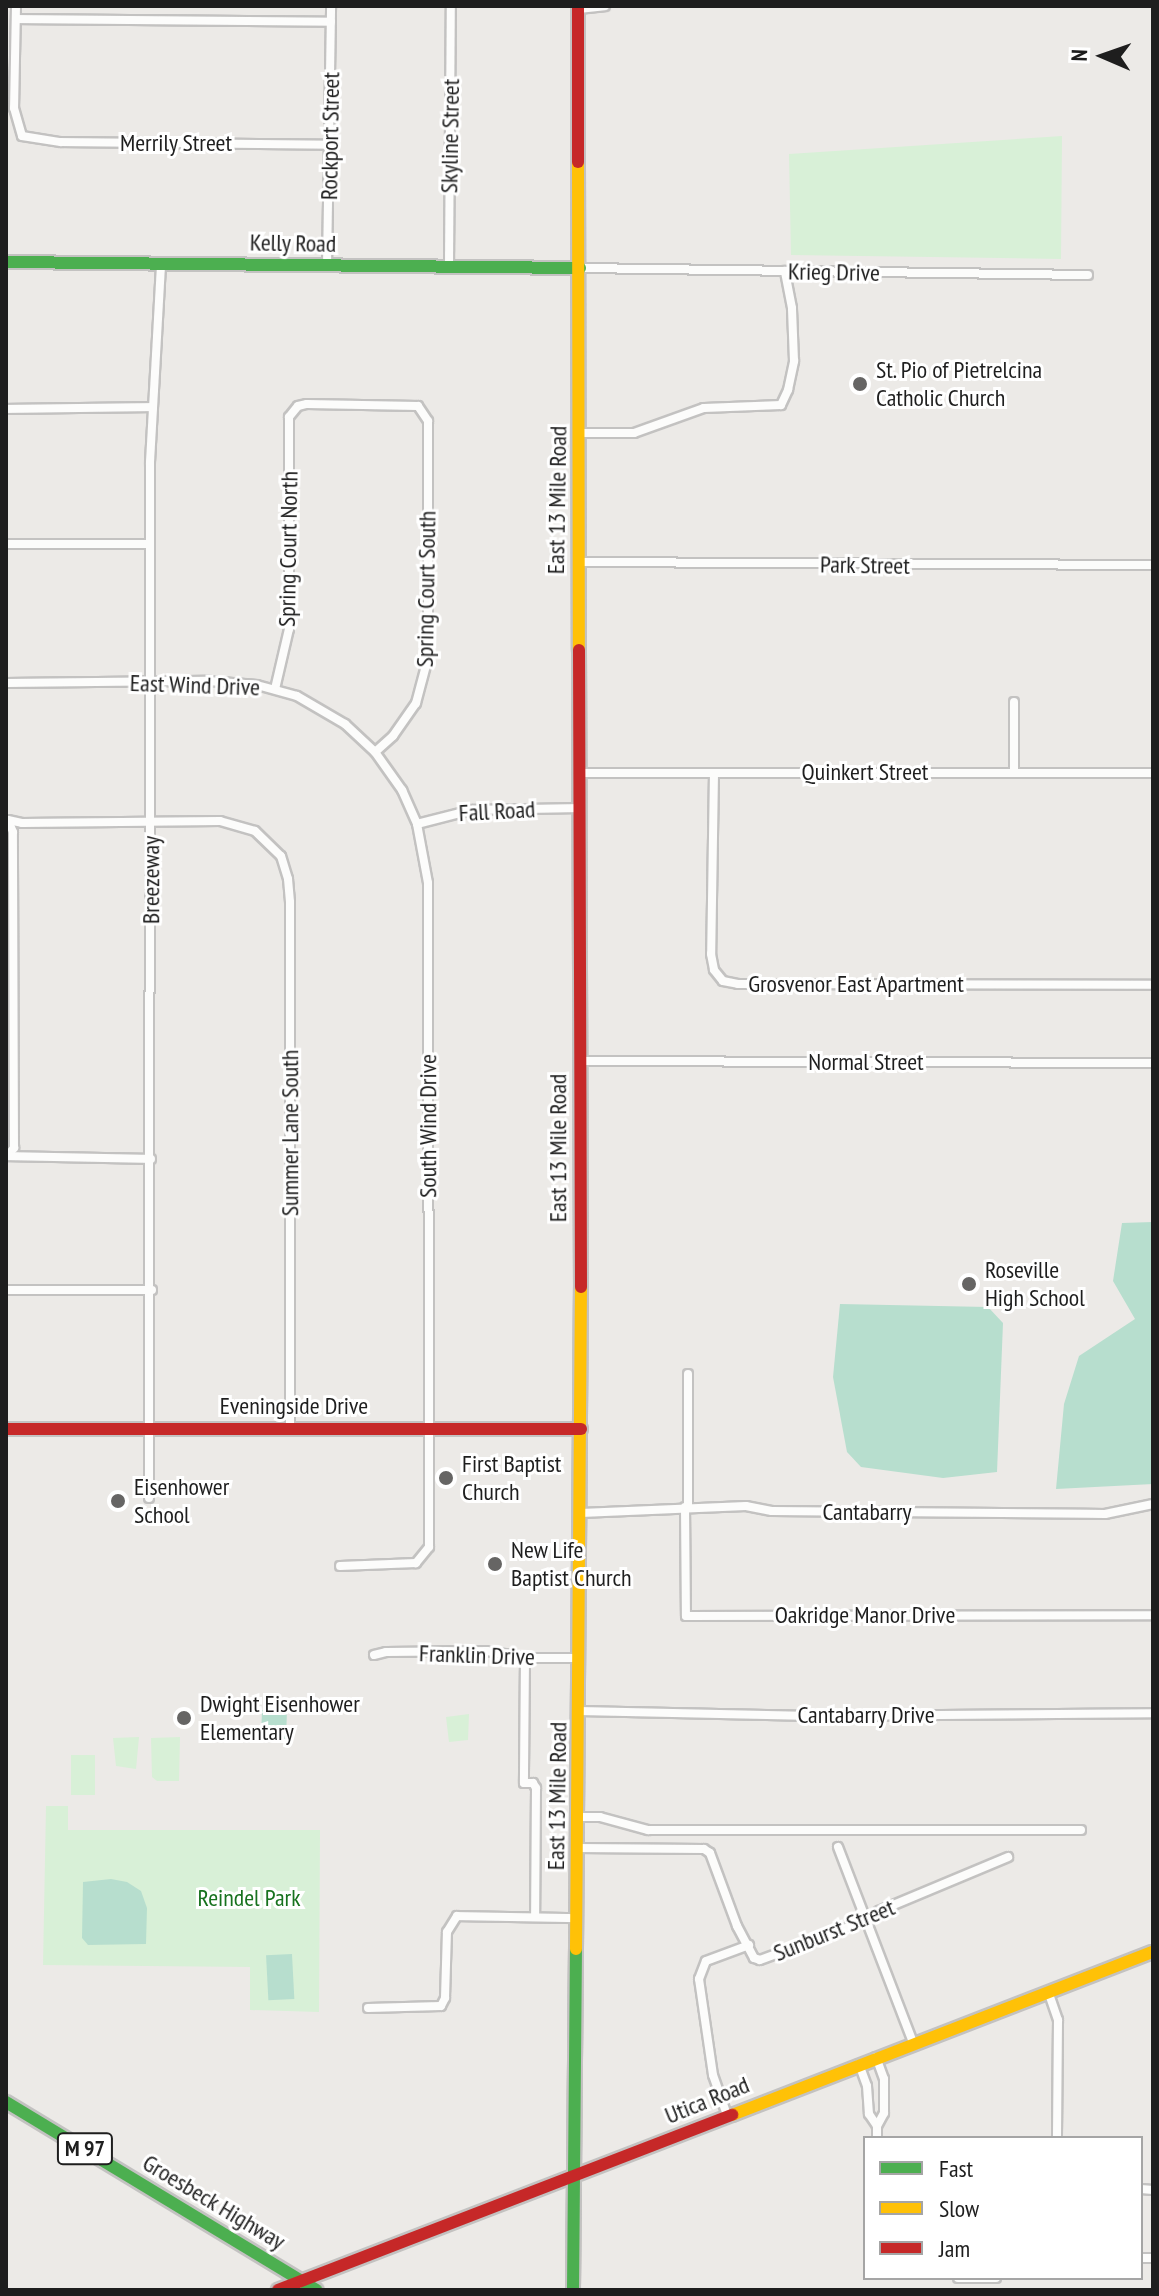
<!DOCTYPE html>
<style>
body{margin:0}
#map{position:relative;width:1159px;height:2296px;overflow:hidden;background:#eceae7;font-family:"PT Sans Narrow",sans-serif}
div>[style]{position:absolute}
.park>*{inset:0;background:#d8f0d7;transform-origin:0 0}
.pitch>*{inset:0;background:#b7dece;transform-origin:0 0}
.roads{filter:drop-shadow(2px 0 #c3c2c1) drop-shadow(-2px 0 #c3c2c1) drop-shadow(0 2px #c3c2c1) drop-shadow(0 -2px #c3c2c1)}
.street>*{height:8px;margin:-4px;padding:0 4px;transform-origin:4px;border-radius:4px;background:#fcfcfb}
.fast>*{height:12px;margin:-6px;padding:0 6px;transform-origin:6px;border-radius:6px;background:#4caf50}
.slow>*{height:12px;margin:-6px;padding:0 6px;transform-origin:6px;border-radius:6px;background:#ffc107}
.jam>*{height:12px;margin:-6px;padding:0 6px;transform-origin:6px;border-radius:6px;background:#c62828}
.dots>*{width:22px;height:22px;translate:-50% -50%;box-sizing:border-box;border:4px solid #fff;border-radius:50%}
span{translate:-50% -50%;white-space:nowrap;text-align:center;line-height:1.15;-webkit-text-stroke:6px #fff;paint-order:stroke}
.shield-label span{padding:2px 6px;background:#fff;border:2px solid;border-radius:6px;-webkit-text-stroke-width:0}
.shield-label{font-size:22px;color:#1e1e1e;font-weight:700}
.street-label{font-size:24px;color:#1e1e1e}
.poi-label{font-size:24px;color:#1e1e1e}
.left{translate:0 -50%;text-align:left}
.park-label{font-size:24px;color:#17721e}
.frame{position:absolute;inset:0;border:8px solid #1e1e1e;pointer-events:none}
.legend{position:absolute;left:863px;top:2136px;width:280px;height:144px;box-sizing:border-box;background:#fff;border:2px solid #a5a5a5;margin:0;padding:10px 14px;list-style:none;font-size:24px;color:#1e1e1e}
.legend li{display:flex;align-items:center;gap:16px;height:40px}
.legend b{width:40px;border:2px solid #a5a5a5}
.north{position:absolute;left:1063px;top:16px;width:80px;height:80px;-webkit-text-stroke:6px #fff;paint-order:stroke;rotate:272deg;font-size:22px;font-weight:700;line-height:32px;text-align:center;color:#1e1e1e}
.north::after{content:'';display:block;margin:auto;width:28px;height:36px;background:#1e1e1e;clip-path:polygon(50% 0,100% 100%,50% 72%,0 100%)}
</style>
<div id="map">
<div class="park">
<div style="clip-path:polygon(1062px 136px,1061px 259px,791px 255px,789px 154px)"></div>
<div style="clip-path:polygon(469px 1714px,468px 1740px,449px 1742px,446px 1717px)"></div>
<div style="clip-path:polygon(139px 1737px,136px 1769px,116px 1766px,113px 1738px)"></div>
<div style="clip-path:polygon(180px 1737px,179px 1781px,157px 1781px,152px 1777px,151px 1738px)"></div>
<div style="left:71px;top:1755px;width:24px;height:40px"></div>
<div style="clip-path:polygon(46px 1806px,68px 1806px,68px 1830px,320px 1830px,319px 2012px,250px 2010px,250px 1967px,43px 1965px)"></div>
</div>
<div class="pitch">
<div style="clip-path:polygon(1153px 1222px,1153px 1484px,1056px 1489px,1064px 1404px,1079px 1356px,1135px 1319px,1113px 1281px,1122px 1223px)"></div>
<div style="clip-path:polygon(840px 1304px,988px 1307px,1003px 1323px,997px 1472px,943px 1478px,861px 1467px,847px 1452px,833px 1377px)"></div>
<div style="left:262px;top:1710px;width:25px;height:28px;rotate:2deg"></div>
<div style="clip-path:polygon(111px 1879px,127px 1882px,141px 1891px,147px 1908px,146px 1944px,88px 1945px,82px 1938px,83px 1882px)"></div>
<div style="left:292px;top:1954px;width:45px;height:26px;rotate:87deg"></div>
</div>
<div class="roads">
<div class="street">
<div style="left:16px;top:6px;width:102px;rotate:91.1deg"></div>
<div style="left:14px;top:108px;width:29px;rotate:74deg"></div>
<div style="left:22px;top:136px;width:39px;rotate:9deg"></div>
<div style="left:61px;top:142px;width:269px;rotate:0.6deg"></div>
<div style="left:578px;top:9px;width:27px;rotate:-6deg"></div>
<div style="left:16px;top:19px;width:315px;rotate:0.5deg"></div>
<div style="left:327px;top:266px;width:260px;rotate:-89.1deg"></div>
<div style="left:449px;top:266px;width:260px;rotate:-89.6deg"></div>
<div style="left:580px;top:268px;width:508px;rotate:0.79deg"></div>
<div style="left:6px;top:409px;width:147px;rotate:-0.8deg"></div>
<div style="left:580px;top:433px;width:54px"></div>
<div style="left:634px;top:433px;width:74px;rotate:-19.7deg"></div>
<div style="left:704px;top:408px;width:77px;rotate:-2.2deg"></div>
<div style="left:781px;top:405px;width:17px;rotate:-65deg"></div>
<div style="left:788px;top:390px;width:30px;rotate:-78deg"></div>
<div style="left:794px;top:361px;width:53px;rotate:-92.2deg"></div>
<div style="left:792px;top:308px;width:38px;rotate:-101deg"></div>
<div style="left:6px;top:544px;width:144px"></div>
<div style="left:578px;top:562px;width:575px;rotate:0.3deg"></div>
<div style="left:6px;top:683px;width:203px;rotate:-0.6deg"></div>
<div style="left:209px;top:681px;width:48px;rotate:4.8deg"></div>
<div style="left:257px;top:685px;width:41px;rotate:15.4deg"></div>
<div style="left:297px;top:696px;width:56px;rotate:30.3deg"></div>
<div style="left:345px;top:724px;width:41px;rotate:43deg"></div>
<div style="left:375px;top:752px;width:47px;rotate:54.6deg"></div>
<div style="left:402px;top:790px;width:37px;rotate:66deg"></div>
<div style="left:417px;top:824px;width:60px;rotate:79.4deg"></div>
<div style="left:428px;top:883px;width:664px;rotate:89.91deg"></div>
<div style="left:429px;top:1547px;width:21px;rotate:129deg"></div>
<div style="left:416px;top:1563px;width:76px;rotate:177.7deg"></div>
<div style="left:275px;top:689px;width:62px;rotate:-76.9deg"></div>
<div style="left:289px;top:629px;width:212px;rotate:-90deg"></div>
<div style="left:289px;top:417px;width:14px;rotate:-51deg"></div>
<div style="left:298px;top:406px;width:9px;rotate:-13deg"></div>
<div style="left:307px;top:404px;width:111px;rotate:1deg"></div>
<div style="left:418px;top:406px;width:18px;rotate:56deg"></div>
<div style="left:428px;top:421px;width:237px;rotate:90deg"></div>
<div style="left:428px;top:658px;width:47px;rotate:104.9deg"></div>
<div style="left:416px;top:703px;width:40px;rotate:124.9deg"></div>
<div style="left:393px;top:736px;width:24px;rotate:138deg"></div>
<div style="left:578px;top:773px;width:575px"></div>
<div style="left:714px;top:773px;width:181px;rotate:90.9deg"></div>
<div style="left:711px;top:954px;width:16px;rotate:79deg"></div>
<div style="left:714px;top:970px;width:14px;rotate:51deg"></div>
<div style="left:723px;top:981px;width:15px;rotate:11deg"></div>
<div style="left:738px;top:984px;width:415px;rotate:0.1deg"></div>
<div style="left:1014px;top:773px;width:71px;rotate:-90deg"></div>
<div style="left:8px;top:820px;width:14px;rotate:12deg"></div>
<div style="left:22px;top:823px;width:198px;rotate:-0.6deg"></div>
<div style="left:220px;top:821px;width:36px;rotate:16deg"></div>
<div style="left:255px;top:831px;width:36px;rotate:44deg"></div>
<div style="left:281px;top:856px;width:24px;rotate:73deg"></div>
<div style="left:288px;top:879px;width:23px;rotate:85deg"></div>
<div style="left:290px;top:902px;width:527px;rotate:90deg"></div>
<div style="left:417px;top:824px;width:57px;rotate:-14.3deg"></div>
<div style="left:472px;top:810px;width:106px;rotate:-1.1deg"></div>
<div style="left:580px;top:1061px;width:573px;rotate:0.2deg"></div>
<div style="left:7px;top:1156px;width:11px;rotate:-49deg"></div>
<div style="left:14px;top:1148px;width:316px;rotate:-90.2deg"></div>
<div style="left:13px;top:832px;width:13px;rotate:-113deg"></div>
<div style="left:7px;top:1156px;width:144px;rotate:1.2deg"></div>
<div style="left:6px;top:1290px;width:146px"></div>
<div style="left:149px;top:1498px;width:1036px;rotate:-89.94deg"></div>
<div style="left:150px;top:462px;width:199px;rotate:-86.8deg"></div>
<div style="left:685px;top:1507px;width:109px;rotate:89.5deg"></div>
<div style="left:686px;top:1616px;width:467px;rotate:-0.1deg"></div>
<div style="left:688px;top:1507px;width:133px;rotate:-90deg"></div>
<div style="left:581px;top:1513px;width:165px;rotate:-2.4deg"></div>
<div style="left:746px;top:1506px;width:26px;rotate:11deg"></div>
<div style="left:772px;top:1511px;width:333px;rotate:0.5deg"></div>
<div style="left:1105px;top:1514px;width:49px;rotate:-11.8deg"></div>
<div style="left:374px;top:1655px;width:12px;rotate:-14deg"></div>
<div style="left:386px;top:1652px;width:101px;rotate:-0.6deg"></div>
<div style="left:487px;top:1651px;width:39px;rotate:10deg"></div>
<div style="left:525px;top:1658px;width:55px"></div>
<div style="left:525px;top:1658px;width:125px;rotate:90.5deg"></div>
<div style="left:524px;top:1783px;width:9px"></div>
<div style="left:533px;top:1783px;width:6px;rotate:59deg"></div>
<div style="left:536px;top:1788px;width:128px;rotate:90.4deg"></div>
<div style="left:579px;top:1711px;width:246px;rotate:1.2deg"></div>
<div style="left:825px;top:1716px;width:328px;rotate:-0.5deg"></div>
<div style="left:578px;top:1817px;width:22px"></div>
<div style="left:600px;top:1817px;width:50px;rotate:15.2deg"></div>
<div style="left:648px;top:1830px;width:433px"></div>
<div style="left:838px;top:1847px;width:209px;rotate:69deg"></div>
<div style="left:578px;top:1848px;width:126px;rotate:0.5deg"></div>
<div style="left:704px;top:1849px;width:7px;rotate:34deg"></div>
<div style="left:710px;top:1853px;width:78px;rotate:69.7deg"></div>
<div style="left:737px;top:1926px;width:36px;rotate:62deg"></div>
<div style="left:754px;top:1958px;width:6px;rotate:18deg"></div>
<div style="left:760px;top:1960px;width:112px;rotate:-20.4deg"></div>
<div style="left:865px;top:1921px;width:17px;rotate:-36deg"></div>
<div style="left:879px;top:1911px;width:140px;rotate:-22.7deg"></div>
<div style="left:1048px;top:1991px;width:31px;rotate:71deg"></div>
<div style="left:1058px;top:2020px;width:118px;rotate:90.5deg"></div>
<div style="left:368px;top:2008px;width:73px;rotate:-1.6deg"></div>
<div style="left:441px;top:2006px;width:9px;rotate:-63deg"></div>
<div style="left:445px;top:1998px;width:66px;rotate:-88.3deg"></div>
<div style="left:447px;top:1932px;width:19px;rotate:-58deg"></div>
<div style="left:457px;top:1916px;width:120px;rotate:1deg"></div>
<div style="left:876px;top:2057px;width:23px;rotate:70deg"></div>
<div style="left:884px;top:2079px;width:34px;rotate:90deg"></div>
<div style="left:884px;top:2113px;width:15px;rotate:118deg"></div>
<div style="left:877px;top:2126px;width:12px;rotate:90deg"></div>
<div style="left:859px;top:2064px;width:23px;rotate:70deg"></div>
<div style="left:867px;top:2086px;width:28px;rotate:86deg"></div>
<div style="left:869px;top:2114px;width:14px;rotate:56deg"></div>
<div style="left:727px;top:2115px;width:42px;rotate:-109.3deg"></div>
<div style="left:713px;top:2075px;width:97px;rotate:-98.3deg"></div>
<div style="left:699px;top:1979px;width:19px;rotate:-69deg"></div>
<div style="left:706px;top:1961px;width:46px;rotate:-20.4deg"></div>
<div style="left:1141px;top:2189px;width:12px;rotate:5deg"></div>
<div style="left:1141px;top:2258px;width:12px"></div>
<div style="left:958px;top:2278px;width:38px"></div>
</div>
<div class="fast">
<div style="left:6px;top:262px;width:574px;rotate:0.6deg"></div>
<div style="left:6px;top:2102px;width:363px;rotate:31.2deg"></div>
<div style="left:573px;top:2290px;width:341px;rotate:-89.5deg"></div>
</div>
<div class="slow">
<div style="left:578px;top:162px;width:488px;rotate:89.9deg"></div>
<div style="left:576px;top:1949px;width:662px;rotate:-89.57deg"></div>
<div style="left:732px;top:2115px;width:451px;rotate:-21.2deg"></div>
</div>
<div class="jam">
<div style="left:578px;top:6px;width:156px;rotate:90deg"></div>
<div style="left:579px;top:650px;width:637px;rotate:89.82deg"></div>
<div style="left:6px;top:1429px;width:575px"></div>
<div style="left:278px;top:2290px;width:487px;rotate:-21.1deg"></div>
</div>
</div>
<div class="dots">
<div style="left:860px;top:384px;background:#666564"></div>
<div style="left:969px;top:1284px;background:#666564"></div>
<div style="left:446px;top:1478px;background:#666564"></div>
<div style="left:118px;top:1501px;background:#666564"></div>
<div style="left:495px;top:1564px;background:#666564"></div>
<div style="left:184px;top:1718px;background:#666564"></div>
</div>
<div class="shield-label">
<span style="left:85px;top:2149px">M 97</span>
</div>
<div class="street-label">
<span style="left:330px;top:136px;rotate:-89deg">Rockport Street</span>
<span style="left:450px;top:136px;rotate:-89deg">Skyline Street</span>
<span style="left:176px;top:143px">Merrily Street</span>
<span style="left:293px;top:243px;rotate:1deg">Kelly Road</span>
<span style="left:834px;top:272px;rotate:1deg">Krieg Drive</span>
<span style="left:557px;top:500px;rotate:-89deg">East 13 Mile Road</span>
<span style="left:288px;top:549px;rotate:-89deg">Spring Court North</span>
<span style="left:865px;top:565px;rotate:1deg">Park Street</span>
<span style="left:426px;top:589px;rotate:-89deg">Spring Court South</span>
<span style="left:195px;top:685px;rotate:2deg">East Wind Drive</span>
<span style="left:865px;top:772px">Quinkert Street</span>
<span style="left:497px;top:811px;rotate:-3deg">Fall Road</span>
<span style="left:151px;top:880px;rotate:-90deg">Breezeway</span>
<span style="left:856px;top:984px">Grosvenor East Apartment</span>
<span style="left:866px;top:1062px">Normal Street</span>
<span style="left:428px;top:1126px;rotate:-90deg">South Wind Drive</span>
<span style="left:290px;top:1133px;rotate:-90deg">Summer Lane South</span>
<span style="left:558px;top:1148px;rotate:-90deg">East 13 Mile Road</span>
<span style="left:294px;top:1406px">Eveningside Drive</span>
<span style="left:867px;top:1512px">Cantabarry</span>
<span style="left:865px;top:1615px">Oakridge Manor Drive</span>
<span style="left:477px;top:1655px;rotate:2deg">Franklin Drive</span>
<span style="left:866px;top:1715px">Cantabarry Drive</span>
<span style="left:557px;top:1796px;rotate:-89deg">East 13 Mile Road</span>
<span style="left:834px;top:1930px;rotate:-22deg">Sunburst Street</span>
<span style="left:707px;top:2100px;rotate:-22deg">Utica Road</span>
<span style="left:214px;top:2202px;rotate:31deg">Groesbeck Highway</span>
</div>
<div class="poi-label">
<span class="left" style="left:876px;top:384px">St. Pio of Pietrelcina<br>Catholic Church</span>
<span class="left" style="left:985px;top:1284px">Roseville<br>High School</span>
<span class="left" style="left:462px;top:1478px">First Baptist<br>Church</span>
<span class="left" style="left:134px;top:1501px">Eisenhower<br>School</span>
<span class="left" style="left:511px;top:1564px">New Life<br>Baptist Church</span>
<span class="left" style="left:200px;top:1718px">Dwight Eisenhower<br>Elementary</span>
</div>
<div class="park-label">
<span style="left:249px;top:1898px">Reindel Park</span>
</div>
<div class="frame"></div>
<ul class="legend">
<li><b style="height:10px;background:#4caf50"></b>Fast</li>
<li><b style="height:10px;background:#ffc107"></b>Slow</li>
<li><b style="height:10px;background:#c62828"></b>Jam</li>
</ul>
<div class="north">N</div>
</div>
